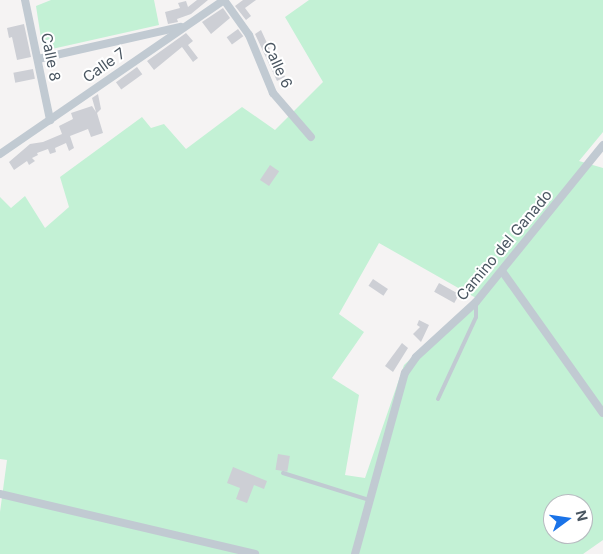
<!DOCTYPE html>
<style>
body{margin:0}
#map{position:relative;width:603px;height:554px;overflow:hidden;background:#f5f3f3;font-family:Inter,sans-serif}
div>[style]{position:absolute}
.green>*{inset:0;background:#c3f1d5}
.building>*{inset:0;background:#cdcfd5;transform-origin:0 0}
.lane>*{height:4px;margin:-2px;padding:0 2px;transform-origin:2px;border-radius:2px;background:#c1cad2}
.street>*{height:8px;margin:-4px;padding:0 4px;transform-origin:4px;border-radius:4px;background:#c1cad2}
span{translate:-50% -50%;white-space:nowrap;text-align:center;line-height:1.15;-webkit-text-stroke:4px #fff;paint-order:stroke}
.street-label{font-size:15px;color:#4a5661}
.north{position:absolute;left:543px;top:494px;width:50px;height:50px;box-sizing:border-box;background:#fff;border:1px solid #b7bbc0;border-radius:50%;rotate:76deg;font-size:14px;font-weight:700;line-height:20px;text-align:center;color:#4a5661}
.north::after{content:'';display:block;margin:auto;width:18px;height:22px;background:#1a73e8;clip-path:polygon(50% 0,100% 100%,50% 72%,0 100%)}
</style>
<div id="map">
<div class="green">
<div style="clip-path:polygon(51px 0,154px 0,159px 25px,43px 51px,36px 6px)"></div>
<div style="clip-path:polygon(evenodd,309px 0,603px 0,603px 132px,579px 161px,603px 168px,603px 540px,583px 554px,0 554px,0 512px,7px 460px,0 459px,0 197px,11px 208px,25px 196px,45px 228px,69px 207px,60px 177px,142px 117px,151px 128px,164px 124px,186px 149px,242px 107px,275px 130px,323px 82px,285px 17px,309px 0,379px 243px,476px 298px,404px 365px,365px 478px,345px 475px,359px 395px,332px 378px,364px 332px,339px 314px,379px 243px,309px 0,553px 504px,583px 504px,583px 534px,553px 534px,553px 504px)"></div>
</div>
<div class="building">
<div style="clip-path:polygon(197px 0,208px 0,191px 14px,177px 19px,178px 22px,168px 24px,165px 12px,180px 8px,178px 3px,186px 1px,188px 7px)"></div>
<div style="clip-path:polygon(243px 0,256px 0,245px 8px,251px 16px,246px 20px,235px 6px)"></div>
<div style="clip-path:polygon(223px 8px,230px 18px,211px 34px,202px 22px)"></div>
<div style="clip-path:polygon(24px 24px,31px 57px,17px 60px,12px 37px,9px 38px,7px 28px)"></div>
<div style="left:238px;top:29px;width:9px;height:14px;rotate:54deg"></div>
<div style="clip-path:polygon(261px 30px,273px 56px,277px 54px,280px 60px,278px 61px,285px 77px,277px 81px,255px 34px)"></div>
<div style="clip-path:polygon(186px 33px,193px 41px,188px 45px,198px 58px,193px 62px,182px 47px,154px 70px,147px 61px)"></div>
<div style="left:137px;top:67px;width:9px;height:26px;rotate:54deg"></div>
<div style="left:33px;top:69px;width:10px;height:20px;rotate:79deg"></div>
<div style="clip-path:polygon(98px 94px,101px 109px,97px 113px,103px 133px,91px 137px,88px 129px,70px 136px,74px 148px,69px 151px,66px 143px,55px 148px,56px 152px,50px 154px,48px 149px,37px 153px,38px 155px,32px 158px,35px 161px,29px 165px,27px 161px,14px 170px,9px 162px,30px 144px,43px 142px,62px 134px,59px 126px,73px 119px,71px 113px,92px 106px,96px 112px,92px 98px)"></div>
<div style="left:270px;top:165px;width:11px;height:18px;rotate:34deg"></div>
<div style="left:373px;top:279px;width:18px;height:8px;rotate:34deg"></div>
<div style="left:439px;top:283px;width:23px;height:10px;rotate:29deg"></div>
<div style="clip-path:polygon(419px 320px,429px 325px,421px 342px,413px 334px,420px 327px,417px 325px)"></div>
<div style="clip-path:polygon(402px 343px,408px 348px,393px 372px,385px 366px)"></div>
<div style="left:278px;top:454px;width:12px;height:16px;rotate:9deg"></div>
<div style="clip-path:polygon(233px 467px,267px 481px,264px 489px,254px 485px,247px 503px,236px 499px,240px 488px,227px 483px)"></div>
</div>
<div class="lane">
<div style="left:438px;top:399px;width:90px;rotate:-65.1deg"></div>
<div style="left:476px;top:317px;width:15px;rotate:-90deg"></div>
<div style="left:283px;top:473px;width:90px;rotate:17.4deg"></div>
</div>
<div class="street">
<div style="left:25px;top:0;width:123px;rotate:78.2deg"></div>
<div style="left:224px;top:0;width:43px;rotate:54.5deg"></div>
<div style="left:249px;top:35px;width:63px;rotate:67.5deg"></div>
<div style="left:273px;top:93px;width:58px;rotate:49.2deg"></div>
<div style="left:38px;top:59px;width:146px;rotate:-12.7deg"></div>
<div style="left:0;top:154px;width:272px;rotate:-34.5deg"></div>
<div style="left:502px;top:271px;width:174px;rotate:54.6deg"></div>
<div style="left:0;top:494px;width:262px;rotate:13.2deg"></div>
<div style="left:355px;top:554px;width:188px;rotate:-74.6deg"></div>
<div style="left:405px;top:373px;width:19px;rotate:-55deg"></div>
<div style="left:416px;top:357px;width:81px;rotate:-42.5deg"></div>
<div style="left:476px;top:302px;width:202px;rotate:-51deg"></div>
</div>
<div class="street-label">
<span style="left:51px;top:57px;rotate:79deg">Calle 8</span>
<span style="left:104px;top:65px;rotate:-35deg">Calle 7</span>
<span style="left:278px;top:65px;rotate:65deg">Calle 6</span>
<span style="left:504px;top:245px;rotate:-50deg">Camino del Ganado</span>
</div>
<div class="north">N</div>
</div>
